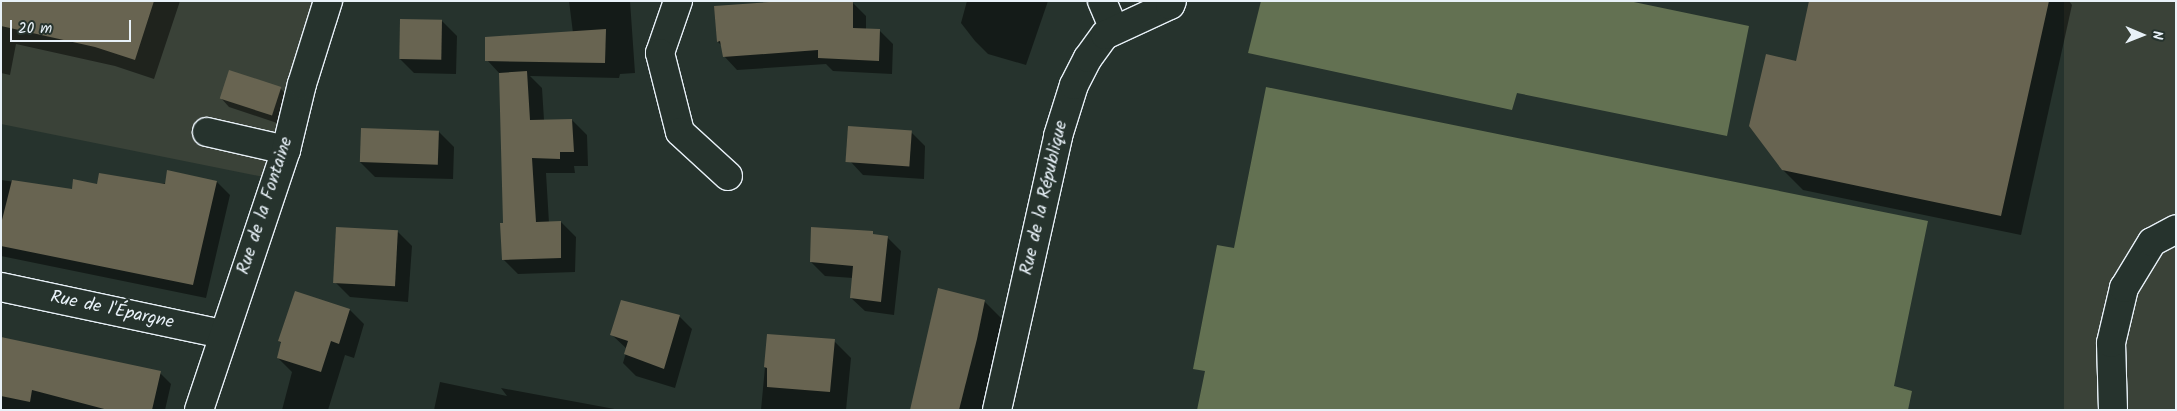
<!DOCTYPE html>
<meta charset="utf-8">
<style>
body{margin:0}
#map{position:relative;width:2177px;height:411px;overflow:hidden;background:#26332d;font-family:Kalam,sans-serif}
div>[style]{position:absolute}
.built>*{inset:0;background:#3a4238;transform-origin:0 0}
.green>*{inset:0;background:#637152}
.shadow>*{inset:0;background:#0007}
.building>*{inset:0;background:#686451;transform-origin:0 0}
.roads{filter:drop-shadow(1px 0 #e8f1f8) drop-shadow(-1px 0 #e8f1f8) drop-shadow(0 1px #e8f1f8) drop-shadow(0 -1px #e8f1f8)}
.minor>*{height:28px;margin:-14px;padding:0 14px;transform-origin:14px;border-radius:14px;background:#26332d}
span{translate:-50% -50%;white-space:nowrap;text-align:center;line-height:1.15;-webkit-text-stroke:4.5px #26332d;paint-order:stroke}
.street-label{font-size:18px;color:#e8f1f8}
.frame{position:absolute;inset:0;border:2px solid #e8f1f8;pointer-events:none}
.north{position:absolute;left:2117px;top:10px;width:50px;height:50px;-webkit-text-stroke:4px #26332d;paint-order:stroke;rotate:91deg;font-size:14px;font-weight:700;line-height:20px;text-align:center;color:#e8f1f8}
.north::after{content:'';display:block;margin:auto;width:18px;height:22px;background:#e8f1f8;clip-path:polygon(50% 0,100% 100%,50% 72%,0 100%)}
.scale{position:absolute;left:10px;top:20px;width:121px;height:22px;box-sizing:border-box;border:2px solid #e8f1f8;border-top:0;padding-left:6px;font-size:15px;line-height:18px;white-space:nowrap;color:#e8f1f8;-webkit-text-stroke:4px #26332d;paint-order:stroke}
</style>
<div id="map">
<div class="built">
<div style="clip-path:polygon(1px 1px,319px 1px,264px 177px,1px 124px)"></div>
<div style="left:2064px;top:1px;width:112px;height:409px"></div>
</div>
<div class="green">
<div style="clip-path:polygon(1261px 1px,1629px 1px,1749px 26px,1727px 136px,1517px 93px,1512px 110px,1248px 53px)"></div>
<div style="clip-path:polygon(1266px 87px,1928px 221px,1894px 386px,1912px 391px,1908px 410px,1197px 410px,1205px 371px,1193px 369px,1217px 245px,1234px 248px)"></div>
</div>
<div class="shadow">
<div style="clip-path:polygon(1px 1px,180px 1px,154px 79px,115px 66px,16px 44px,10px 75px,1px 73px)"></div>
<div style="clip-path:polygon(569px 1px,630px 1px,635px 73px,620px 74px,619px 78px,530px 76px,542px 88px,544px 120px,572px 120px,587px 135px,588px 166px,574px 166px,575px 173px,546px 173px,549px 223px,561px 222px,576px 237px,575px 272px,518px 274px,503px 259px,505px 224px,500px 74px,487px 60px,573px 33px)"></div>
<div style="clip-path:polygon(967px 1px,1048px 1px,1026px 65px,988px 54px,975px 41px,961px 23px)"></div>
<div style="clip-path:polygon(1810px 1px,2069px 1px,2072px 5px,2021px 235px,1803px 190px,1783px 170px,1797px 62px)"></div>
<div style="clip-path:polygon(852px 2px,866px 16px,866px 29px,879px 30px,893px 44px,892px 74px,833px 71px,826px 64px,737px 70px,724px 56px,722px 46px,718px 42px,716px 7px)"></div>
<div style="clip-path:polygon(442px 21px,457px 36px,456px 74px,414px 73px,399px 58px)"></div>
<div style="clip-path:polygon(280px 88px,289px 97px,280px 124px,229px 107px,221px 98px)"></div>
<div style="clip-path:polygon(439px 132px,454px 147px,453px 179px,375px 177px,360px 162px)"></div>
<div style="clip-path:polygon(911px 132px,925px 146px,924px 179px,863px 175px,850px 161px)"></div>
<div style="clip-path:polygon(1px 180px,72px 190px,98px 185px,217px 182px,230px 195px,206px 298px,1px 256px)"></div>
<div style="clip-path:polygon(397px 231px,412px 246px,408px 302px,350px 297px,335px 282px)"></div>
<div style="clip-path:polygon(872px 233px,876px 236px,887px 237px,901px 251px,894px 315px,865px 311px,851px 298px,853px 278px,825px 276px,811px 262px)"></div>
<div style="clip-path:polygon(984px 301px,1004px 321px,983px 410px,911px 410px)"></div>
<div style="clip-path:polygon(350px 310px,364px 324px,354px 358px,345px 355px,328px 410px,282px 410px,292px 372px,278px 358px,282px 344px,279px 341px)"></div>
<div style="clip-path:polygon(679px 316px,692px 329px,675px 388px,636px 376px,623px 363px,627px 349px,612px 335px)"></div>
<div style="clip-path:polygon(768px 335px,834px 341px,851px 358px,846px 410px,761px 410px)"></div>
<div style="clip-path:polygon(1px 339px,160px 373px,171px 384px,165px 410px,1px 410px)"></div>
<div style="clip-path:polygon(440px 382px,507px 396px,501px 388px,620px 410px,434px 410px)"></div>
</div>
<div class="building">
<div style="clip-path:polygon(1px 1px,154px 1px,135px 60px,95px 47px,1px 26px)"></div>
<div style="clip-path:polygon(783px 1px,853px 1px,853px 28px,880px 29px,879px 61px,818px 58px,818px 50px,723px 57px,720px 41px,717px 42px,714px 6px)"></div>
<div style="clip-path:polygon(1809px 1px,2049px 1px,2001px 216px,1782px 170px,1749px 126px,1766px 54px,1796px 61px)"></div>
<div style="left:400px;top:19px;width:42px;height:40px;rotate:1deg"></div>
<div style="clip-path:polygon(606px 29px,605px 63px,485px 61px,485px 37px)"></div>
<div style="left:229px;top:70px;width:55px;height:30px;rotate:18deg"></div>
<div style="clip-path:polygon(527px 71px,530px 120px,572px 119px,574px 152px,560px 152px,560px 159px,532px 158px,536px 222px,561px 221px,561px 258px,502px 260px,500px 223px,503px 223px,499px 73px)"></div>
<div style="left:848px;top:126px;width:64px;height:36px;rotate:4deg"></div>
<div style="left:361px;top:128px;width:78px;height:34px;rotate:2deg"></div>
<div style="clip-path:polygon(167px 170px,217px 181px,193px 285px,1px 246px,1px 224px,12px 180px,72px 189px,73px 179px,97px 184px,99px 173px,165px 184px)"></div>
<div style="left:336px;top:227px;width:62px;height:56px;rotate:3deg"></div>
<div style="clip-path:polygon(811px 227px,873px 231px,873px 234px,888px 236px,881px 302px,850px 298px,853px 266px,810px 262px)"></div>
<div style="clip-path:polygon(938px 288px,985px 300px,977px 339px,959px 410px,910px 410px)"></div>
<div style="clip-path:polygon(295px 291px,350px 309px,339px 344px,331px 341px,321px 372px,277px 358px,281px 342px,278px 341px)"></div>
<div style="clip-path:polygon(621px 300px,680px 315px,664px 369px,624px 354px,628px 341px,610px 335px)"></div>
<div style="clip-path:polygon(767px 334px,835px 339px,830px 392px,767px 387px,767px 368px,764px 367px)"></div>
<div style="clip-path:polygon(1px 337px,161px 371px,152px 410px,108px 410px,32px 390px,30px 402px,1px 396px)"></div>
</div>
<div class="roads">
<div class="minor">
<div style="left:678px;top:1px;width:55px;rotate:109.1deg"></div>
<div style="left:660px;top:53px;width:81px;rotate:75.8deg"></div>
<div style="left:680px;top:132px;width:65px;rotate:42.5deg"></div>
<div style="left:1102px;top:1px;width:30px;rotate:67deg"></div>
<div style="left:207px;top:132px;width:81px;rotate:12.8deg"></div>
<div style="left:1px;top:287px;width:227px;rotate:12deg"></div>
<div style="left:199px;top:410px;width:274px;rotate:-71.5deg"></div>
<div style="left:286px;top:150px;width:68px;rotate:-76.4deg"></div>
<div style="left:302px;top:84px;width:87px;rotate:-72.6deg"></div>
<div style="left:997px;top:410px;width:281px;rotate:-77.4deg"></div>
<div style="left:1058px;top:136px;width:53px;rotate:-72.6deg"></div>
<div style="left:1074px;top:85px;width:30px;rotate:-63deg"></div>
<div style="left:1088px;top:58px;width:29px;rotate:-54deg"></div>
<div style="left:1105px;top:35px;width:72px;rotate:-24.8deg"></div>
<div style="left:1170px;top:5px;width:4px;rotate:-63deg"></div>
<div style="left:2113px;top:410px;width:67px;rotate:-91.7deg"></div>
<div style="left:2111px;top:343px;width:57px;rotate:-76.7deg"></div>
<div style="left:2124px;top:288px;width:54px;rotate:-58.7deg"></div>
<div style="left:2152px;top:242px;width:27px;rotate:-28deg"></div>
</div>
</div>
<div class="street-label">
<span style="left:1045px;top:198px;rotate:-77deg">Rue de la République</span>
<span style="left:266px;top:206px;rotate:-72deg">Rue de la Fontaine</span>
<span style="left:112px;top:311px;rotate:12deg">Rue de l'Épargne</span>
</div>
<div class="frame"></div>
<div class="north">N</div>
<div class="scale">20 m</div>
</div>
